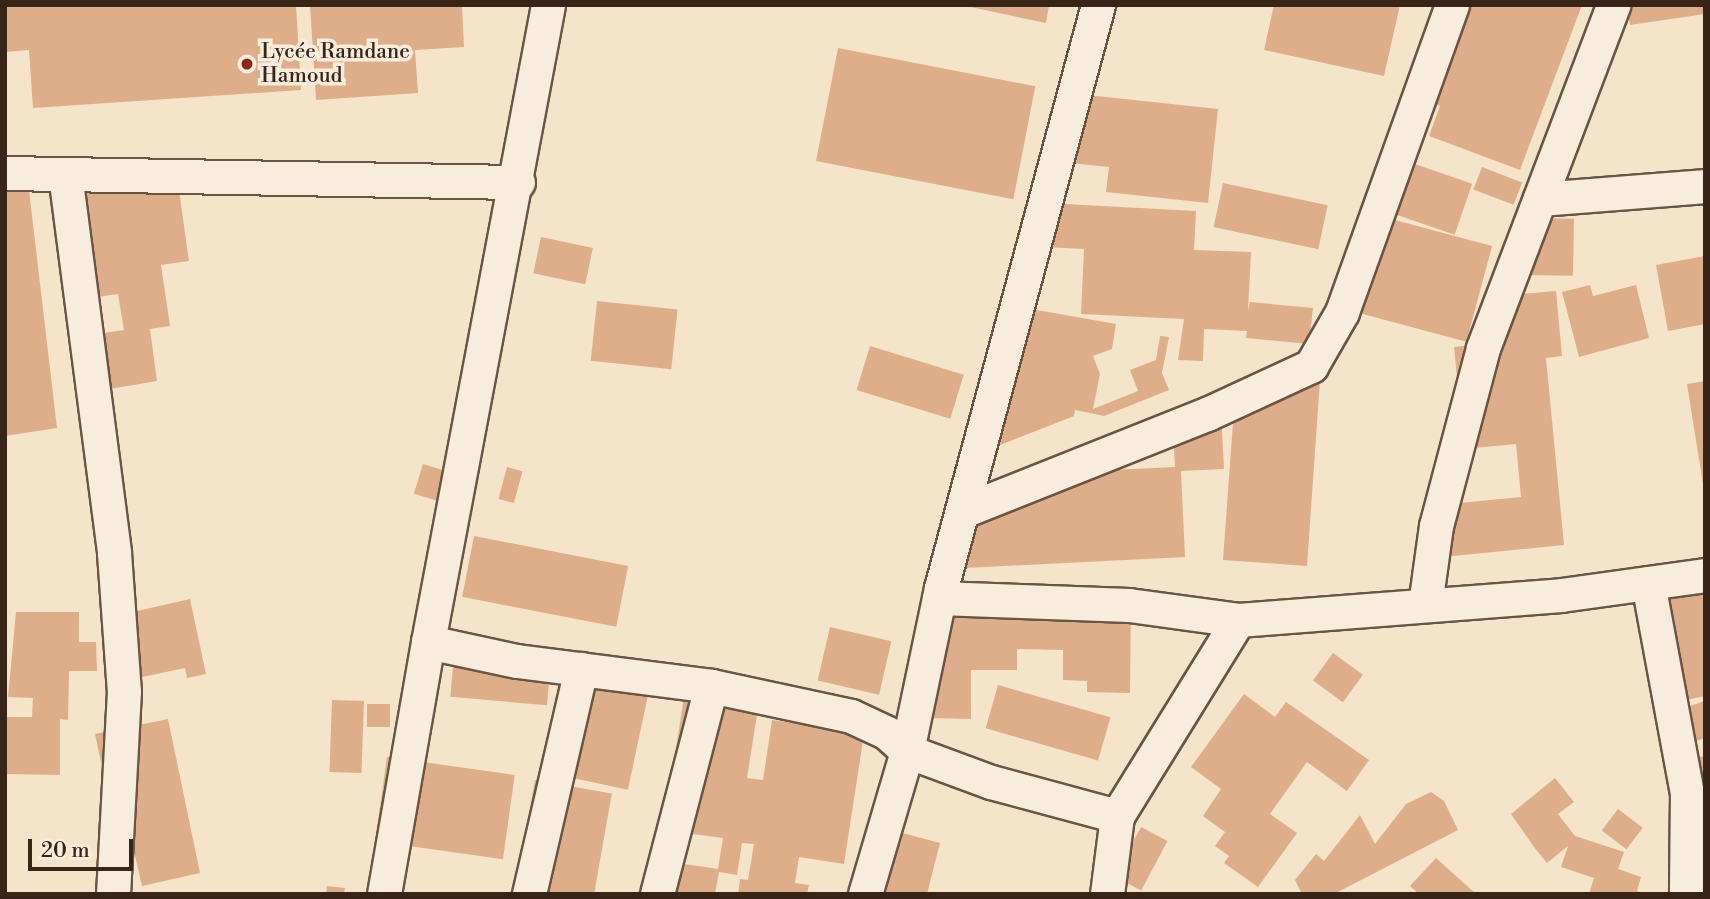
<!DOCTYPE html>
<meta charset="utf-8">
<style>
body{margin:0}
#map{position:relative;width:1710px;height:899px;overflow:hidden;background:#f4e4c9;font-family:"Libre Bodoni",serif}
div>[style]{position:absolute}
.building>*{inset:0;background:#deae8b;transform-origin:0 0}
.roads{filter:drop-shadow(2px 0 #685544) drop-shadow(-2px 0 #685544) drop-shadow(0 2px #685544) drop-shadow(0 -2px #685544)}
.street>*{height:33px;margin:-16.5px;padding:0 16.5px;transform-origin:16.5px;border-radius:16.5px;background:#f8eddc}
.dots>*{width:19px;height:19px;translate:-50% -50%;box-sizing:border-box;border:4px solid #f8eddc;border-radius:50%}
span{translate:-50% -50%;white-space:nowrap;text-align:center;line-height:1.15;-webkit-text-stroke:7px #f8eddc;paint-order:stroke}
.poi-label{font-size:21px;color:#392518}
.left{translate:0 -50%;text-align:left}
.frame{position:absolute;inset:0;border:7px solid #392518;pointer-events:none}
.scale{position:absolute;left:28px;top:839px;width:105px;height:32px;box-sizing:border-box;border:4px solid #392518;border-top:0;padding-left:9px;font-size:21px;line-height:24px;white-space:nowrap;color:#392518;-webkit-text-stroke:5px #f8eddc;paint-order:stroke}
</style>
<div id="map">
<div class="building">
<div style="clip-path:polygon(5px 5px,296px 5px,301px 90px,33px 108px,29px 50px,5px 52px)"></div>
<div style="clip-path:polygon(310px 5px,462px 5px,464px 47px,415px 50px,418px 93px,316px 100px)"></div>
<div style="clip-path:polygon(961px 5px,1049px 5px,1046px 23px)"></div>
<div style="clip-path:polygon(1274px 5px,1400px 5px,1384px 76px,1264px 50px)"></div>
<div style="clip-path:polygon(1463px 5px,1582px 5px,1520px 170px,1429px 136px,1440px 106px,1424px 99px)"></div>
<div style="clip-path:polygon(1627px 5px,1705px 5px,1705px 14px,1630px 25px)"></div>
<div style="left:838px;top:48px;width:201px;height:115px;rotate:11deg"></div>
<div style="clip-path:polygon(1069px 93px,1218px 109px,1208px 203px,1106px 192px,1109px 167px,1061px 162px)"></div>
<div style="left:1406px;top:161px;width:70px;height:54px;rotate:19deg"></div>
<div style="left:1482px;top:167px;width:43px;height:24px;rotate:21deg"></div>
<div style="clip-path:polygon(27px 173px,57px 428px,5px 436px,5px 177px)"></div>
<div style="clip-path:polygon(59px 176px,177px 176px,189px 261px,161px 265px,170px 326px,150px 329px,157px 381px,104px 390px,96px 334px,124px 330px,118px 294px,77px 300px)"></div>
<div style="left:1223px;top:183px;width:107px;height:45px;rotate:12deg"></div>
<div style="clip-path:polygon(1046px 203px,1196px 211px,1194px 250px,1251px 252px,1248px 311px,1250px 302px,1313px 308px,1309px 344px,1246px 338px,1247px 331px,1204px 329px,1203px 361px,1178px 360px,1184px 319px,1081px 314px,1084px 249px,1044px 247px)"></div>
<div style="left:1380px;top:216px;width:116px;height:99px;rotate:15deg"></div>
<div style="left:1526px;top:218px;width:48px;height:57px;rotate:1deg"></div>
<div style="left:541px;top:237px;width:53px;height:37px;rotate:12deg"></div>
<div style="clip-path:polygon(1705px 256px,1705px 324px,1668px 331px,1656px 265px)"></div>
<div style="clip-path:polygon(1590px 285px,1593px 296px,1636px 285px,1649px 338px,1579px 357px,1562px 292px)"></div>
<div style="clip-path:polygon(1556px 291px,1562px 356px,1546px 358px,1564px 545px,1433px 558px,1428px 506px,1521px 497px,1516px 444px,1464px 449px,1454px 347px,1492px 343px,1488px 297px)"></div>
<div style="left:597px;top:301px;width:81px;height:60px;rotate:6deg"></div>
<div style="clip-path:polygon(1014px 306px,1116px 324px,1112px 349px,1093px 356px,1100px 374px,1093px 409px,1138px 391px,1130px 370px,1156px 360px,1160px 336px,1169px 337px,1162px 373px,1169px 390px,1104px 416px,1075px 410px,1074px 416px,987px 450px)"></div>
<div style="left:870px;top:346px;width:98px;height:46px;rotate:17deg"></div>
<div style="clip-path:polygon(1284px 364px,1321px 366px,1307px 566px,1223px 560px,1235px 395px,1282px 399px)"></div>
<div style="clip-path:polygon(1705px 381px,1705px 484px,1703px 484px,1687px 384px)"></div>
<div style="clip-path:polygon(1221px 411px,1224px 469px,1181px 471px,1185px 557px,965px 568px,962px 492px,1111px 470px,1175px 467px,1172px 414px)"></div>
<div style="left:423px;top:464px;width:24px;height:31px;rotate:17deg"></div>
<div style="left:507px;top:467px;width:16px;height:33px;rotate:15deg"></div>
<div style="left:474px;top:536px;width:157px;height:62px;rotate:11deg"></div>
<div style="clip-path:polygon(1705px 565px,1705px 696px,1677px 702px,1662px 626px,1675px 623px,1664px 573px)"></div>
<div style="clip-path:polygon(190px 599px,206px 674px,187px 678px,185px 668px,138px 678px,124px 614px)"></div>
<div style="clip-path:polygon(929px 603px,1131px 604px,1130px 693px,1087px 692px,1087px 681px,1063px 680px,1063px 650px,1017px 649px,1017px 670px,971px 670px,971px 719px,928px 718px)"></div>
<div style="clip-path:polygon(16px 612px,79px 612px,79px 642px,96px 642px,97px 671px,69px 671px,68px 720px,60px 719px,60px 775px,5px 774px,5px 717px,32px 717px,33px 698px,8px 697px)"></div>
<div style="left:830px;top:627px;width:63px;height:55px;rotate:13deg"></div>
<div style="left:1333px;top:653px;width:37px;height:34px;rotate:36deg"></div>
<div style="left:454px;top:655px;width:97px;height:42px;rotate:5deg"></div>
<div style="left:584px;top:674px;width:67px;height:104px;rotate:12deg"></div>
<div style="left:998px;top:685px;width:117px;height:45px;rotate:16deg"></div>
<div style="clip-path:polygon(685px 691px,759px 702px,747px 778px,763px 780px,772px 720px,864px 734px,844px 864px,799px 857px,795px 883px,809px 885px,807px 894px,738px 894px,740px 879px,748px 880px,754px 844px,742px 843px,737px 875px,719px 872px,715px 894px,646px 894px,651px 859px,718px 869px,723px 838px,685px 833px,698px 751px,676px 748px)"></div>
<div style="clip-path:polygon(1244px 694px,1275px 717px,1286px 702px,1369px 760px,1347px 791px,1307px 762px,1270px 814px,1297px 833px,1258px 887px,1224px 863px,1229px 856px,1215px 846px,1225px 832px,1203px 816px,1221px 789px,1191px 767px)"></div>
<div style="left:332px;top:700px;width:32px;height:72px;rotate:2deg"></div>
<div style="clip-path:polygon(1705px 701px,1705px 738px,1696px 741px,1684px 708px)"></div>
<div style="left:367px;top:704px;width:23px;height:23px"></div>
<div style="clip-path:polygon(168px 719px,200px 873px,142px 886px,134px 851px,111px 856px,111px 809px,95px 734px)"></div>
<div style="clip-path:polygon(1705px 756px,1705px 813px,1691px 816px,1682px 760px)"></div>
<div style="left:387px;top:757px;width:129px;height:85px;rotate:8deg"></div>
<div style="clip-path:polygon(1555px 778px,1574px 802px,1558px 814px,1575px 836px,1624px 852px,1618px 869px,1641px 877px,1637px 891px,1644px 894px,1589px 894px,1594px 878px,1561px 867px,1568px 846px,1547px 863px,1534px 847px,1511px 814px)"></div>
<div style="left:535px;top:780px;width:78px;height:116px;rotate:10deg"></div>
<div style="clip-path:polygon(1431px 792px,1444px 801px,1458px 830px,1334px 894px,1302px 894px,1295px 880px,1316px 854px,1324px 861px,1360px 815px,1375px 844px,1406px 804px)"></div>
<div style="left:1618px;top:809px;width:31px;height:27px;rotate:37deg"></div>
<div style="left:1141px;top:827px;width:30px;height:56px;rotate:28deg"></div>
<div style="clip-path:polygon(895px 831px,940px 843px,927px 894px,878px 894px)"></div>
<div style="clip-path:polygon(1436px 858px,1476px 894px,1419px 894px,1410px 886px)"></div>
<div style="clip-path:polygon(327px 886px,345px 888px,344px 894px,326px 894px)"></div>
</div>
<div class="roads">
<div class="street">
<div style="left:548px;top:5px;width:648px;rotate:100.67deg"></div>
<div style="left:428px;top:642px;width:91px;rotate:12.1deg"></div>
<div style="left:517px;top:661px;width:196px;rotate:7.3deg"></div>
<div style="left:711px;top:686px;width:143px;rotate:12.1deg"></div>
<div style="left:851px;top:716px;width:40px;rotate:25deg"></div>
<div style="left:887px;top:733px;width:27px;rotate:42deg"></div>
<div style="left:907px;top:751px;width:90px;rotate:20.3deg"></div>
<div style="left:991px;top:782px;width:131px;rotate:15.1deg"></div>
<div style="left:5px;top:173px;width:513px;rotate:1.01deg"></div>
<div style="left:65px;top:174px;width:382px;rotate:82.6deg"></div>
<div style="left:114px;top:553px;width:138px;rotate:85.9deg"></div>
<div style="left:124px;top:691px;width:203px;rotate:93.1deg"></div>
<div style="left:1540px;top:199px;width:166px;rotate:-4.5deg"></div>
<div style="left:963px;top:511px;width:263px;rotate:-21.7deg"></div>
<div style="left:1207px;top:414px;width:115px;rotate:-24.8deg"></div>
<div style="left:1311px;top:366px;width:62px;rotate:-60.1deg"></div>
<div style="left:1342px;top:312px;width:326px;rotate:-70.3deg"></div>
<div style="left:1648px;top:583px;width:214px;rotate:79.5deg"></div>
<div style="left:1687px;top:793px;width:101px;rotate:90.6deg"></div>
<div style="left:939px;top:598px;width:190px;rotate:2.1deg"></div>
<div style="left:1129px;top:605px;width:110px;rotate:7.8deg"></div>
<div style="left:1425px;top:605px;width:80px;rotate:-82.1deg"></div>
<div style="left:1436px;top:526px;width:184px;rotate:-75.2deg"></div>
<div style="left:1483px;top:348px;width:367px;rotate:-69.2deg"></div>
<div style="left:384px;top:894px;width:256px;rotate:-80.1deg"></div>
<div style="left:529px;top:894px;width:231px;rotate:-77deg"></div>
<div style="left:657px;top:894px;width:215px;rotate:-75.4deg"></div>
<div style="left:865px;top:894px;width:149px;rotate:-73.6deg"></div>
<div style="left:907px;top:751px;width:167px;rotate:-78.2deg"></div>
<div style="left:941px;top:588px;width:604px;rotate:-74.93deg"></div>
<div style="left:1107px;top:894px;width:79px;rotate:-82.7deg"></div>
<div style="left:1117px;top:816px;width:230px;rotate:-58.3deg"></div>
<div style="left:1238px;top:620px;width:324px;rotate:-4.4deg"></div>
<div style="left:1561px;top:595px;width:145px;rotate:-7.9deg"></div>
</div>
</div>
<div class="dots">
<div style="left:247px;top:64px;background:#8f2418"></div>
</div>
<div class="poi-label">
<span class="left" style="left:261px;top:64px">Lycée Ramdane<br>Hamoud</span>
</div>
<div class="frame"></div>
<div class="scale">20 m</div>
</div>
